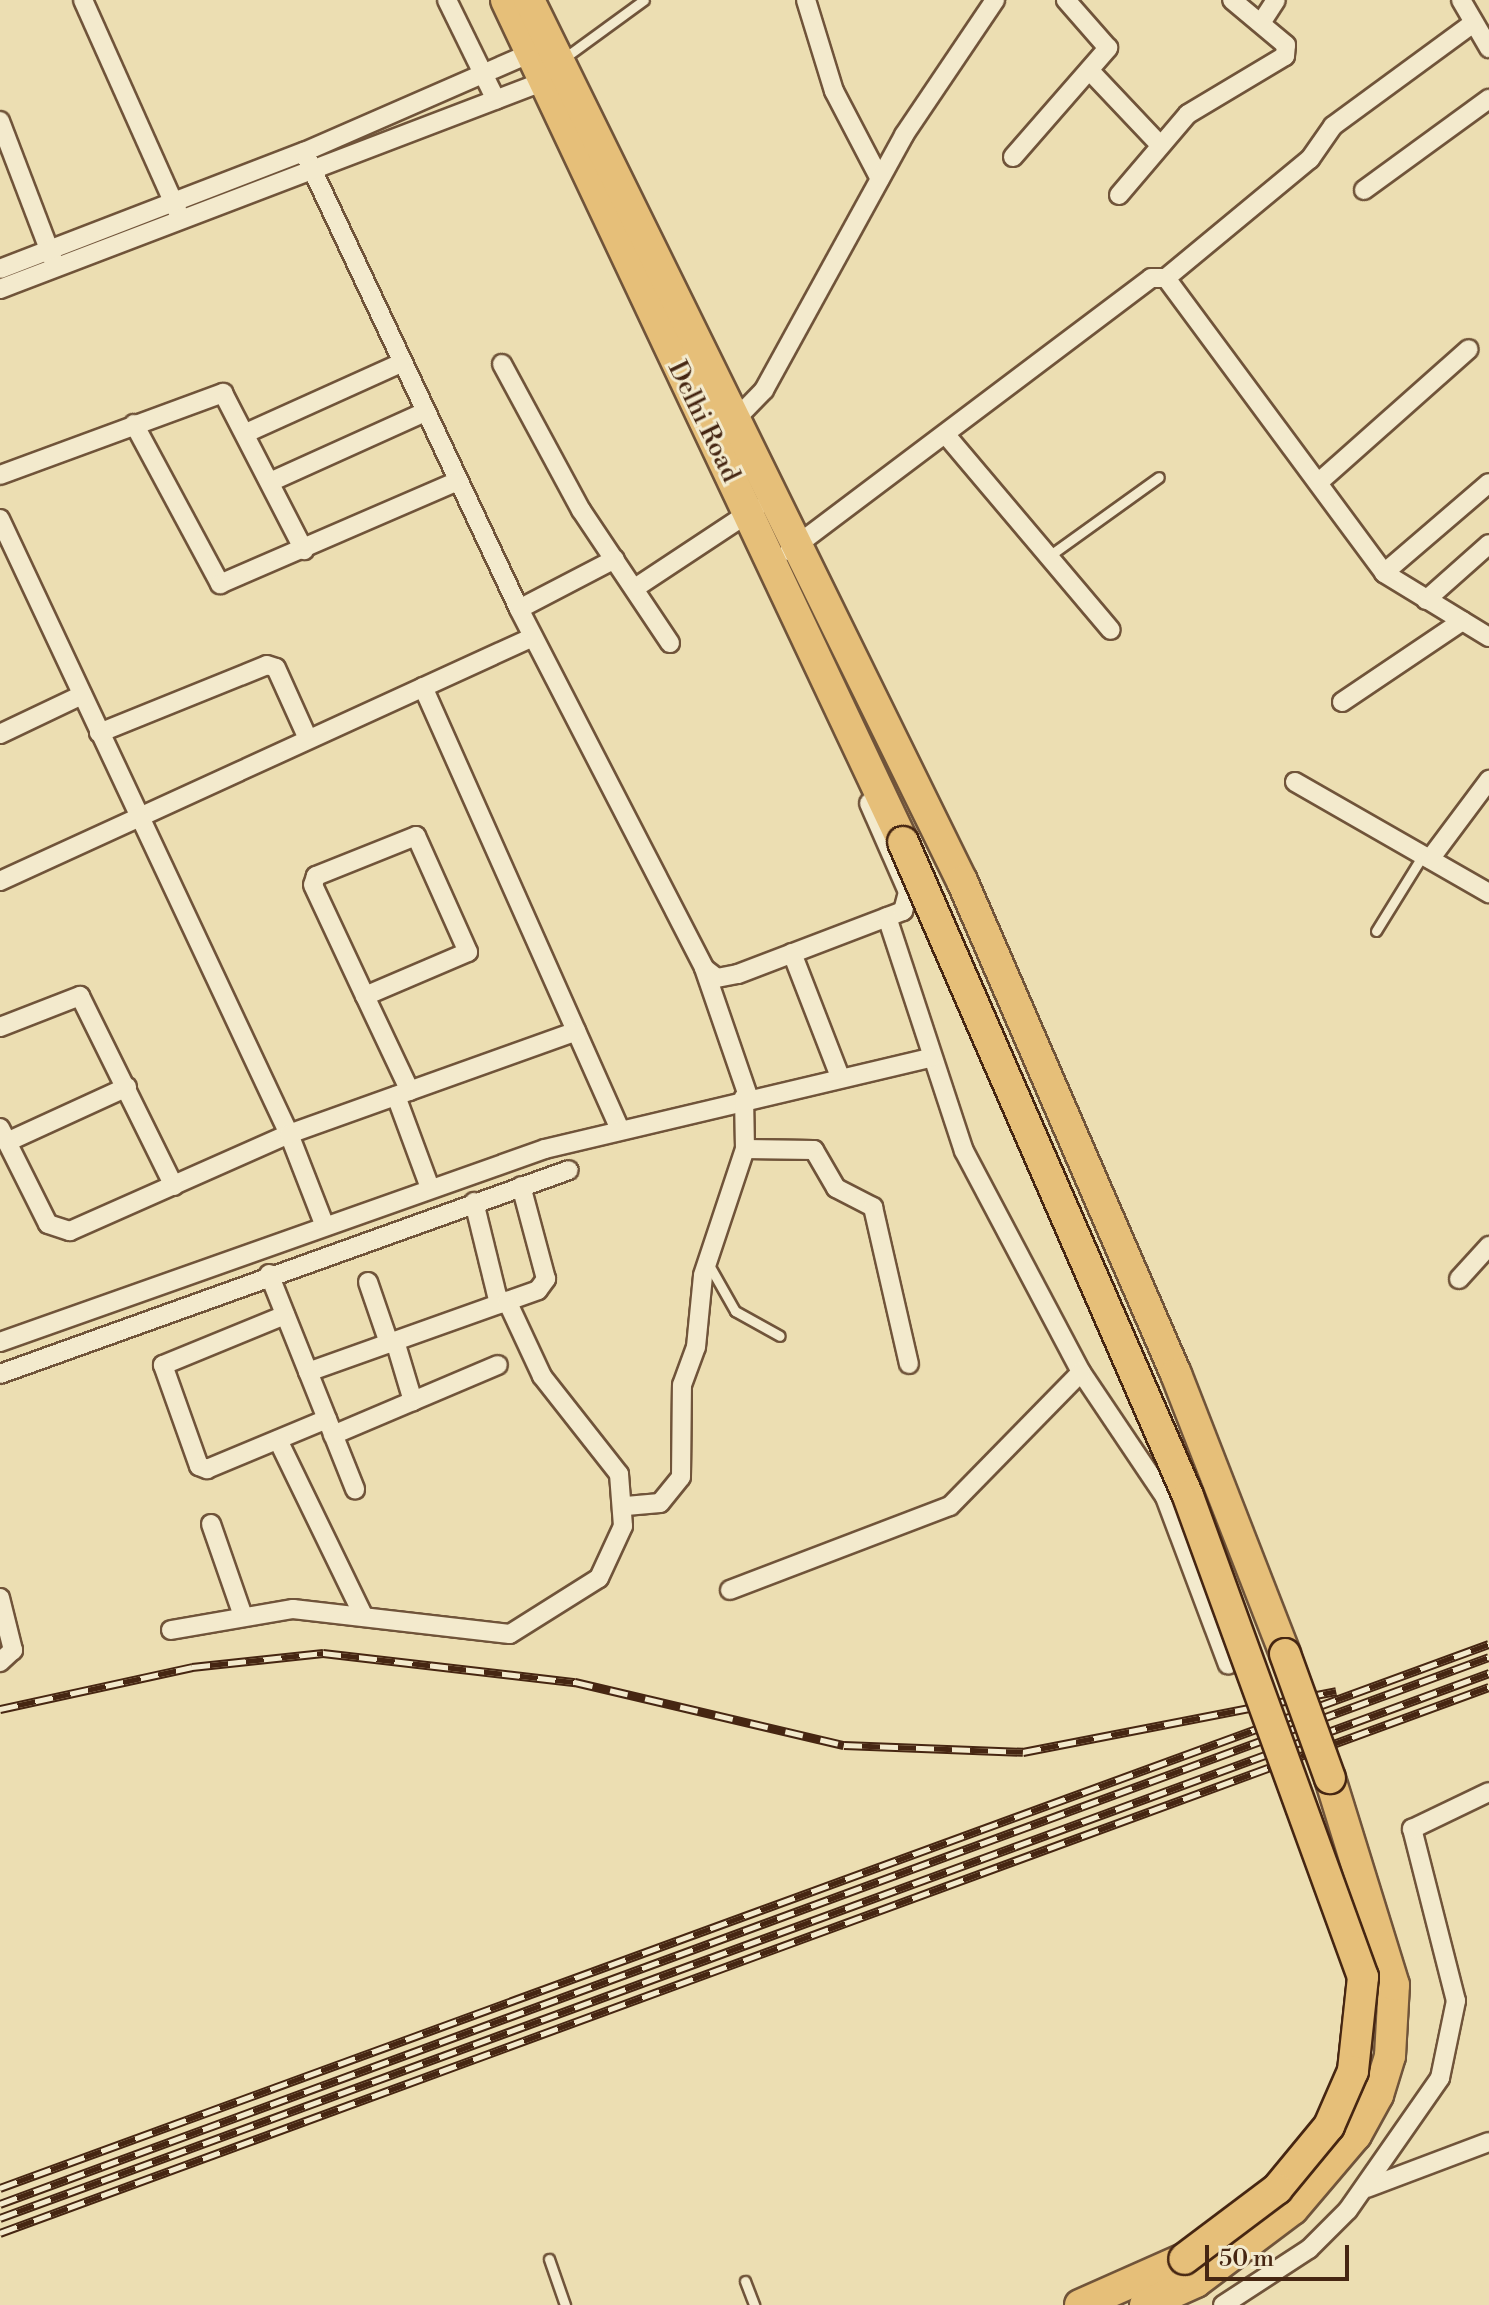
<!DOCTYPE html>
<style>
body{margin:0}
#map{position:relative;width:1489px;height:2305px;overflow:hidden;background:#ecdeb2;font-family:"Libre Bodoni",serif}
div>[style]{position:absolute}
.roads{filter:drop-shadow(2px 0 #70543a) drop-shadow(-2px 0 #70543a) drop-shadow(0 2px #70543a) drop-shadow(0 -2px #70543a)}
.lane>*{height:9px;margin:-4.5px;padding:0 4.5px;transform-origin:4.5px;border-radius:4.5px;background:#f3eacd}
.street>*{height:18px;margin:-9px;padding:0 9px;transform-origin:9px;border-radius:9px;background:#f3eacd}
.primary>*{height:30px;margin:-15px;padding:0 15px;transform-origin:15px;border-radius:15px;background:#e6bf79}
.rail>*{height:9px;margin-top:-4.5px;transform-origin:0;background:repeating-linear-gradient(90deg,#f3eacd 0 18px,#462612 0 36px);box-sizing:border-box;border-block:2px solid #462612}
.bridges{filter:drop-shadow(2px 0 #462612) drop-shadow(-2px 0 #462612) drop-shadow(0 2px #462612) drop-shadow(0 -2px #462612)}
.primary-bridge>*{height:30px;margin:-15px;padding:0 15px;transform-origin:15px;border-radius:15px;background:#e6bf79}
span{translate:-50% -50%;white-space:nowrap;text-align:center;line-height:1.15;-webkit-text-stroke:6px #f3eacd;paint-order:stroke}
.street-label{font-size:26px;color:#462612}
.scale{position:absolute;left:1205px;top:2245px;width:144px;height:36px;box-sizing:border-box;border:4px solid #462612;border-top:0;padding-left:10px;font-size:24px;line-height:28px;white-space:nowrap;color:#462612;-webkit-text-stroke:6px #f3eacd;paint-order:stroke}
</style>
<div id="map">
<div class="roads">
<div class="lane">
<div style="left:563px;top:59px;width:100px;rotate:-36.1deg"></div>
<div style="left:1049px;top:556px;width:135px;rotate:-35.7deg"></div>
<div style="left:1376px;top:931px;width:89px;rotate:-58.3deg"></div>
<div style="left:709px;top:1265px;width:53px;rotate:60.5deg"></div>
<div style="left:735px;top:1311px;width:51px;rotate:29.1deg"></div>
<div style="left:549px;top:2259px;width:49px;rotate:70.8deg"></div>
<div style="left:745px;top:2281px;width:26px;rotate:69deg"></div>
</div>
<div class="street">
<div style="left:83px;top:0;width:232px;rotate:65.9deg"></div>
<div style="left:447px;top:0;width:111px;rotate:63.9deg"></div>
<div style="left:806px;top:0;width:95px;rotate:72.9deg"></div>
<div style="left:834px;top:91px;width:99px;rotate:62.4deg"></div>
<div style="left:1461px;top:0;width:56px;rotate:59.7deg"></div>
<div style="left:1261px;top:23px;width:27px;rotate:-57deg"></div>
<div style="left:1090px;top:71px;width:100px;rotate:46.6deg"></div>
<div style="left:0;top:121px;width:149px;rotate:69.1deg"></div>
<div style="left:304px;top:152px;width:505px;rotate:64.8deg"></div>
<div style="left:519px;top:609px;width:404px;rotate:62.7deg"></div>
<div style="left:704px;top:968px;width:16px;rotate:38deg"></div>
<div style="left:717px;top:978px;width:21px;rotate:-11deg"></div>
<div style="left:738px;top:974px;width:177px;rotate:-20.9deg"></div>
<div style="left:903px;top:911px;width:20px;rotate:-75deg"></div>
<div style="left:908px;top:892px;width:97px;rotate:-113.7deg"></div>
<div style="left:1013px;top:157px;width:145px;rotate:-48.9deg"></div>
<div style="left:1108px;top:48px;width:64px;rotate:-131.2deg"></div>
<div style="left:1364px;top:190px;width:155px;rotate:-36.1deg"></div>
<div style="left:1119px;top:195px;width:106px;rotate:-49.6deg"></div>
<div style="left:1188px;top:114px;width:113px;rotate:-30.9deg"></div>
<div style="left:1285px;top:56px;width:11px;rotate:-85deg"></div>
<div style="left:1286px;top:45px;width:70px;rotate:-140.2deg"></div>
<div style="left:0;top:269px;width:326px;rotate:-21.1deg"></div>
<div style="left:304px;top:152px;width:255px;rotate:-23.6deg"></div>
<div style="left:1166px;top:278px;width:187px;rotate:-39.6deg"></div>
<div style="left:1310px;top:159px;width:40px;rotate:-55.1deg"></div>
<div style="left:1333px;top:126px;width:174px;rotate:-36.3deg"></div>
<div style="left:0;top:289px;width:589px;rotate:-20.9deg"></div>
<div style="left:502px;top:364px;width:166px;rotate:61.6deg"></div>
<div style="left:581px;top:510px;width:160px;rotate:56.2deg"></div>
<div style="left:134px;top:424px;width:182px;rotate:61.7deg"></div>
<div style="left:220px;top:584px;width:259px;rotate:-23.4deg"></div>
<div style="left:730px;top:425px;width:49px;rotate:-45.8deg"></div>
<div style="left:764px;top:390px;width:291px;rotate:-61.2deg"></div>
<div style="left:904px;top:135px;width:163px;rotate:-56deg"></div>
<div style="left:246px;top:433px;width:170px;rotate:-24.3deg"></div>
<div style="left:946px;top:435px;width:255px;rotate:49.8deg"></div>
<div style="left:0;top:475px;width:238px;rotate:-20.2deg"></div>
<div style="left:223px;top:393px;width:177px;rotate:62.7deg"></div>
<div style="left:270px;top:482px;width:170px;rotate:-24.3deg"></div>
<div style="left:1319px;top:482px;width:200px;rotate:-41.6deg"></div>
<div style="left:0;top:519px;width:680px;rotate:64.83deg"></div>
<div style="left:289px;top:1134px;width:97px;rotate:68.7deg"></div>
<div style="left:789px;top:551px;width:453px;rotate:-37deg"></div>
<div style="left:1151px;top:278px;width:15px"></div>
<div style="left:1166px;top:278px;width:367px;rotate:53.5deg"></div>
<div style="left:1384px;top:573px;width:123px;rotate:31.4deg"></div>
<div style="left:1384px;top:573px;width:138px;rotate:-40.6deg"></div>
<div style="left:635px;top:588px;width:145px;rotate:-33.5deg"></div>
<div style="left:1426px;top:600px;width:84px;rotate:-41.6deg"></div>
<div style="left:519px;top:609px;width:108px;rotate:-27.5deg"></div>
<div style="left:423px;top:687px;width:485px;rotate:66deg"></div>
<div style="left:1342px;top:702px;width:145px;rotate:-34deg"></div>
<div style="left:99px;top:733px;width:181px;rotate:-22deg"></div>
<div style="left:267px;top:665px;width:9px;rotate:18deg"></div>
<div style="left:276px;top:668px;width:78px;rotate:65.7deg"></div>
<div style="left:0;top:734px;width:91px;rotate:-25.4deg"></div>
<div style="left:1295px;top:782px;width:224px;rotate:29.8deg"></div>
<div style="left:1430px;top:859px;width:99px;rotate:-53.2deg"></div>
<div style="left:0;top:881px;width:586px;rotate:-24.6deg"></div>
<div style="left:887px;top:917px;width:246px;rotate:71.8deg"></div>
<div style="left:964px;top:1151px;width:250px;rotate:62.1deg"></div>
<div style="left:1081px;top:1372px;width:151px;rotate:56.1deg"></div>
<div style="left:1165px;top:1497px;width:179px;rotate:69.4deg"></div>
<div style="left:792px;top:953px;width:133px;rotate:68.8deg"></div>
<div style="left:704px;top:968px;width:135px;rotate:71deg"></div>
<div style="left:365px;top:996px;width:112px;rotate:-23.1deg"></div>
<div style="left:468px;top:952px;width:127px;rotate:-114.1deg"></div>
<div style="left:416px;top:836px;width:108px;rotate:158.2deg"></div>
<div style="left:316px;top:876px;width:9px;rotate:108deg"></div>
<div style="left:313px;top:885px;width:123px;rotate:64.9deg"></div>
<div style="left:365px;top:996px;width:105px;rotate:64.7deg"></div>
<div style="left:0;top:1027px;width:86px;rotate:-21.2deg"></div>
<div style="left:80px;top:996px;width:212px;rotate:63.7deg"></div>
<div style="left:396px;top:1096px;width:98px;rotate:69.7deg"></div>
<div style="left:0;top:1128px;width:107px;rotate:63.4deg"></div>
<div style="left:48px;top:1224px;width:23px;rotate:18deg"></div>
<div style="left:70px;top:1231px;width:240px;rotate:-23.9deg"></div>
<div style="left:289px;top:1134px;width:305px;rotate:-19.7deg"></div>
<div style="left:7px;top:1142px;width:132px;rotate:-24.6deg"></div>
<div style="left:745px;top:1149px;width:69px;rotate:0.8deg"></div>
<div style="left:814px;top:1150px;width:44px;rotate:59.9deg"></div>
<div style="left:836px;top:1188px;width:42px;rotate:27.2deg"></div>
<div style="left:873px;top:1207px;width:161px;rotate:77.1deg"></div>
<div style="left:474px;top:1202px;width:105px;rotate:76.2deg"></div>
<div style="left:269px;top:1274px;width:232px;rotate:68.2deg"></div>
<div style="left:1459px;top:1279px;width:45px;rotate:-47.7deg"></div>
<div style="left:368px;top:1282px;width:65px;rotate:71deg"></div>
<div style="left:285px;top:1315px;width:132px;rotate:157.7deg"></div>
<div style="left:163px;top:1365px;width:107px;rotate:70.4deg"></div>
<div style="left:199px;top:1466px;width:9px;rotate:21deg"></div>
<div style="left:207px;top:1469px;width:130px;rotate:-22.6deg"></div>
<div style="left:395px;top:1341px;width:63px;rotate:73.3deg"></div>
<div style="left:0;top:1342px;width:578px;rotate:-19.5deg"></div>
<div style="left:545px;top:1149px;width:397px;rotate:-13.3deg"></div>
<div style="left:308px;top:1372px;width:244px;rotate:-19.6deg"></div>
<div style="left:538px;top:1290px;width:14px;rotate:-54deg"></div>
<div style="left:546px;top:1279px;width:96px;rotate:-105deg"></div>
<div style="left:0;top:1374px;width:604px;rotate:-19.72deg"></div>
<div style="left:333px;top:1435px;width:179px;rotate:-23deg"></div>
<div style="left:278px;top:1440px;width:195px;rotate:64.1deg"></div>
<div style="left:626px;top:1506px;width:34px;rotate:-5deg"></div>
<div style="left:660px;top:1503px;width:33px;rotate:-51deg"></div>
<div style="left:681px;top:1477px;width:92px;rotate:-89.4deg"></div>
<div style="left:682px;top:1385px;width:40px;rotate:-69.8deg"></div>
<div style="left:696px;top:1347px;width:72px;rotate:-84.4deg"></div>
<div style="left:703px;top:1275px;width:133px;rotate:-71.6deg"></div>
<div style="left:745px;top:1149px;width:52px;rotate:-91.1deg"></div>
<div style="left:211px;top:1524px;width:97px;rotate:70.8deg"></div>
<div style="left:730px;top:1590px;width:235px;rotate:-20.9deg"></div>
<div style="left:950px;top:1506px;width:187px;rotate:-45.6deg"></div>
<div style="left:0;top:1598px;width:54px;rotate:76deg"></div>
<div style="left:13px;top:1650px;width:18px;rotate:137deg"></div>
<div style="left:171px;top:1630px;width:124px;rotate:-9.8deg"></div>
<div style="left:293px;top:1609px;width:218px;rotate:6.6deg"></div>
<div style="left:510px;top:1634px;width:105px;rotate:-32.2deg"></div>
<div style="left:599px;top:1578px;width:57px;rotate:-65.2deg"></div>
<div style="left:623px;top:1526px;width:52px;rotate:-94.4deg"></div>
<div style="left:619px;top:1474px;width:125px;rotate:-128.2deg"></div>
<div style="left:542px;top:1376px;width:83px;rotate:-115deg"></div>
<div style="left:1367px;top:2188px;width:130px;rotate:-20.7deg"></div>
<div style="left:1223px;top:2305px;width:103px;rotate:-33.1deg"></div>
<div style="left:1309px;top:2249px;width:55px;rotate:-45deg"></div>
<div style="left:1348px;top:2210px;width:161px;rotate:-55.1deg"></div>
<div style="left:1440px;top:2078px;width:79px;rotate:-78.3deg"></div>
<div style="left:1456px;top:2001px;width:178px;rotate:-104.3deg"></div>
<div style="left:1412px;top:1829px;width:85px;rotate:-25.7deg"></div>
</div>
<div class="primary">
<div style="left:506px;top:0;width:931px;rotate:64.76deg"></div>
<div style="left:529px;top:0;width:982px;rotate:63.83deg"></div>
<div style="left:962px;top:881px;width:537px;rotate:66.54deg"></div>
<div style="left:1176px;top:1374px;width:300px;rotate:68.7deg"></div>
<div style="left:1080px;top:2305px;width:114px;rotate:-23.9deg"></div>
<div style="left:1145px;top:2305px;width:56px;rotate:-24.3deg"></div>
<div style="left:1196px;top:2282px;width:121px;rotate:-37deg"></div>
<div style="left:1293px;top:2209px;width:97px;rotate:-49.6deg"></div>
<div style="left:1356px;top:2135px;width:46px;rotate:-61.2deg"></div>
<div style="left:1378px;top:2095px;width:41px;rotate:-72.9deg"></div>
<div style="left:1390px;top:2056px;width:71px;rotate:-86.8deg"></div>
<div style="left:1394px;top:1985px;width:217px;rotate:-107.2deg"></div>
</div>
</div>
<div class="rail">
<div style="left:0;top:1709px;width:197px;rotate:-12.3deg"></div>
<div style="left:192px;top:1667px;width:132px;rotate:-6.1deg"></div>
<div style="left:323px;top:1653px;width:254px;rotate:6.6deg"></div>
<div style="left:575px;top:1682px;width:276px;rotate:13.2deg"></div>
<div style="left:844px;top:1745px;width:179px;rotate:2.2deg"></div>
<div style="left:1023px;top:1752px;width:319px;rotate:-11deg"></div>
<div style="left:0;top:2188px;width:1585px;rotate:-20.07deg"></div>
<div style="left:0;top:2204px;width:1586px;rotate:-20.17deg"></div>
<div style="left:0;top:2218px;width:1586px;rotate:-20.1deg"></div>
<div style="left:0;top:2233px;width:1586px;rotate:-20.14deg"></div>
</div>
<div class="bridges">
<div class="primary-bridge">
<div style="left:903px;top:842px;width:713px;rotate:66.45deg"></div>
<div style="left:1188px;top:1496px;width:512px;rotate:70.01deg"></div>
<div style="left:1363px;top:1977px;width:95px;rotate:96.1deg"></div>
<div style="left:1353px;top:2071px;width:60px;rotate:113.6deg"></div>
<div style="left:1329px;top:2126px;width:82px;rotate:129.5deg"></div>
<div style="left:1277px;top:2189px;width:116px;rotate:143deg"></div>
<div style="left:1285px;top:1654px;width:132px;rotate:70.1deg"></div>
</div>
</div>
<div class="street-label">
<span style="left:703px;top:422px;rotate:64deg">Delhi Road</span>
</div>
<div class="scale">50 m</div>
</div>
